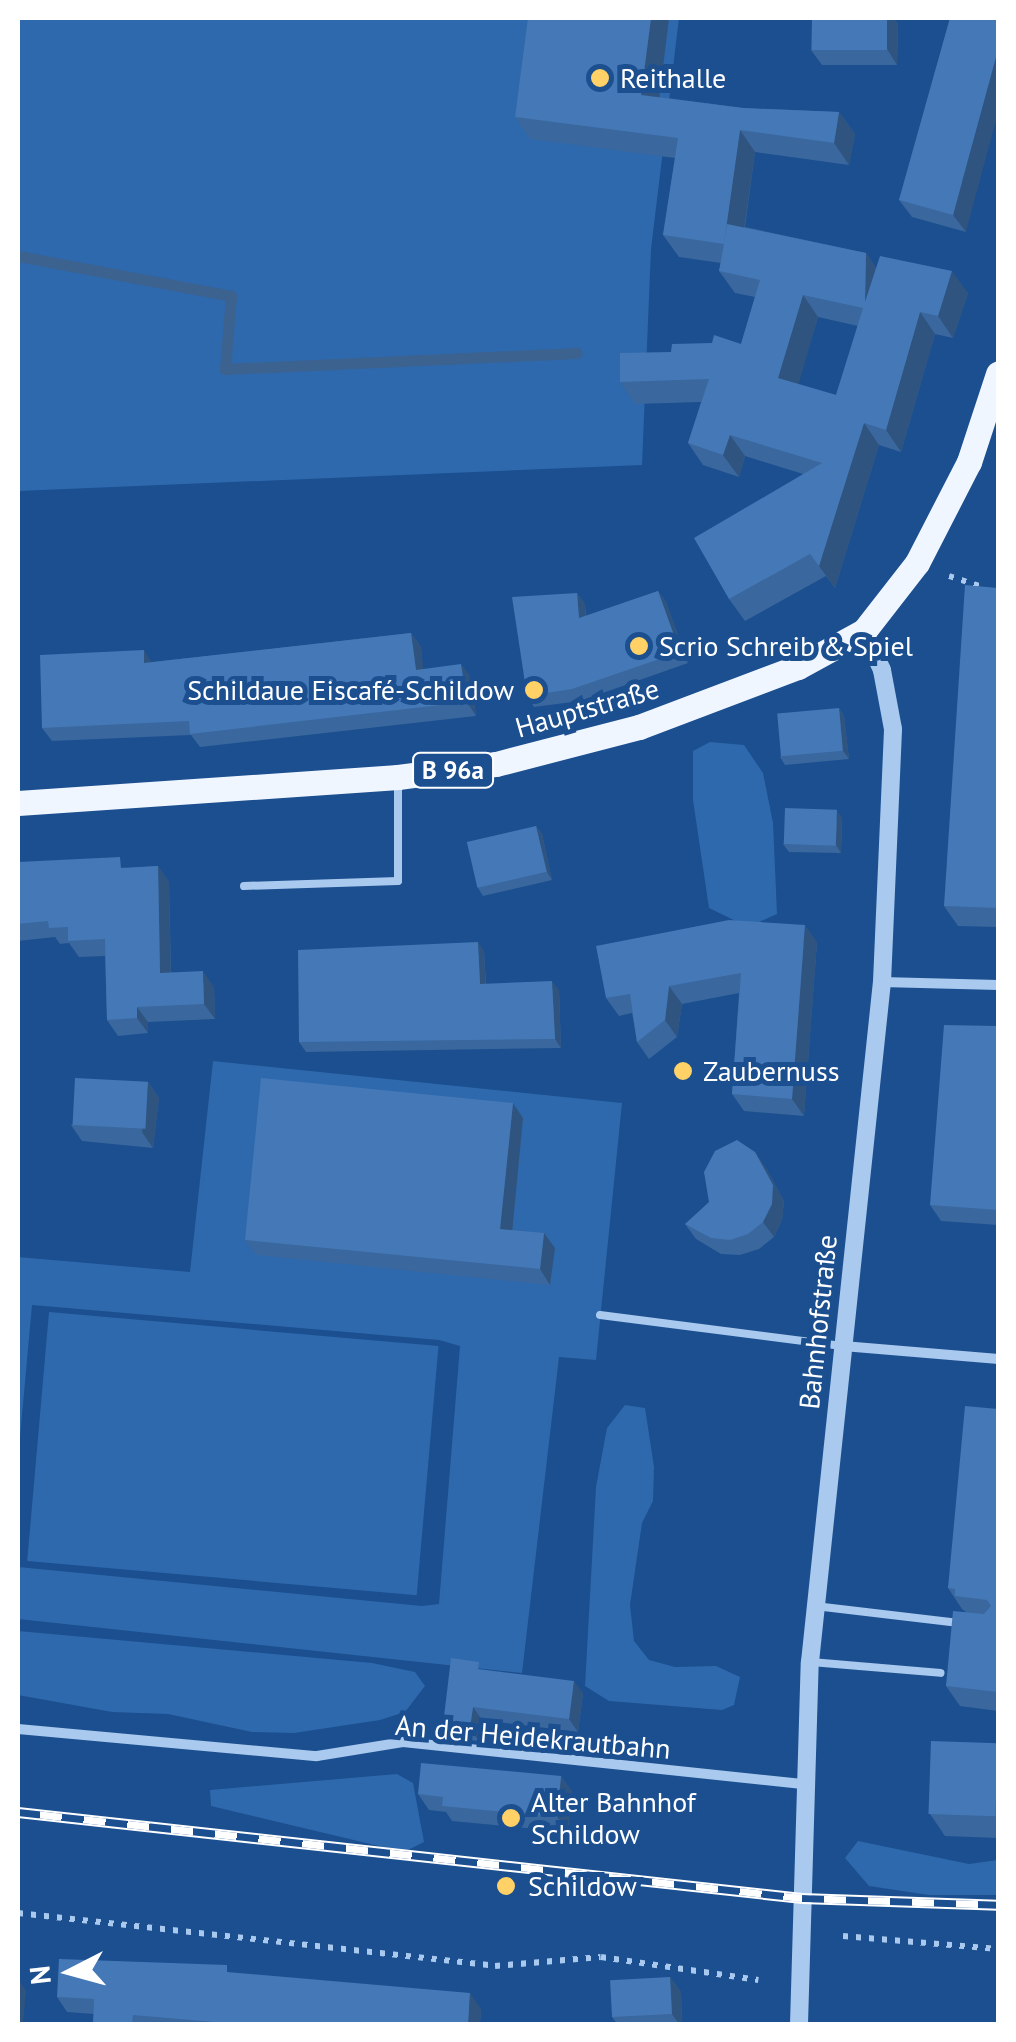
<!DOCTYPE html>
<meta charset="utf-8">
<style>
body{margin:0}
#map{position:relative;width:1016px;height:2042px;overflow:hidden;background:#1b4f8f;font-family:"PT Sans",sans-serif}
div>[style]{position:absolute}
.green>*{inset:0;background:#2e69ad;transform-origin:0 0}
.stream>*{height:11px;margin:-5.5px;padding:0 5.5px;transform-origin:5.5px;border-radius:5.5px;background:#3c6290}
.path>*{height:6px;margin-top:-3px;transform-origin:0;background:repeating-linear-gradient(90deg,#a9c9ee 0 5px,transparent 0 13px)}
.service>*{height:8px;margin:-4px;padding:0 4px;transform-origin:4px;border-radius:4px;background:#a9c9ee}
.minor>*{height:10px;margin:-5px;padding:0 5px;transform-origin:5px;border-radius:5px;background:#a9c9ee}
.tertiary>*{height:18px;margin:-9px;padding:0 9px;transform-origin:9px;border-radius:9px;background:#a9c9ee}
.primary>*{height:25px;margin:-12.5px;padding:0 12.5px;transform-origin:12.5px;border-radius:12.5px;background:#f0f6ff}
.rail>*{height:11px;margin-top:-5.5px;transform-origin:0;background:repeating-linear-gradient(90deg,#1b4f8f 0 22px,#fff 0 44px);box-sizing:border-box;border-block:2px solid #fff}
.wall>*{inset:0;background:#3a679d}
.shaded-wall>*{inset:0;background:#305480}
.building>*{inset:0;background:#4478b7;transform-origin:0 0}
.dots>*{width:28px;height:28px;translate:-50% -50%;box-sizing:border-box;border:5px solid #1b4f8f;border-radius:50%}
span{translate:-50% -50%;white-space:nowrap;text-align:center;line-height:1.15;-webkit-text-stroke:10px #1b4f8f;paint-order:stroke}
.shield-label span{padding:2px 8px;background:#1b4f8f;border:2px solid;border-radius:8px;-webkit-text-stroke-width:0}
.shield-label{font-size:25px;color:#fff;font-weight:700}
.poi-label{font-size:28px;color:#fff}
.left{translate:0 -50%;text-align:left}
.right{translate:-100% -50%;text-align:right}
.street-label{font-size:28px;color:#fff}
.frame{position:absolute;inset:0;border:20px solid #fff;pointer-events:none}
.north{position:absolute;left:20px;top:1922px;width:100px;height:100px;-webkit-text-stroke:8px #1b4f8f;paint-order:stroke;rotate:264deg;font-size:28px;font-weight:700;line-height:40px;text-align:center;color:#fff}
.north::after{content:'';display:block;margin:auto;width:35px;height:45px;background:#fff;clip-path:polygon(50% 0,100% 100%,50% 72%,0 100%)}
</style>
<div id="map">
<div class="green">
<div style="clip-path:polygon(18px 18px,679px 18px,651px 249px,642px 465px,18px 491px)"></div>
<div style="clip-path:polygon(710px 742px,744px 745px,763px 773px,773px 823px,777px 914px,748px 927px,709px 908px,693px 800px,693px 751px)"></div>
<div style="clip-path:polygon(213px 1061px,622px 1103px,596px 1360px,559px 1357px,522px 1673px,18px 1619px,18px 1567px,422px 1606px,439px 1604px,460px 1346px,439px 1340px,32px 1305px,18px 1459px,18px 1257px,190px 1272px)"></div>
<div style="left:49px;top:1312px;width:391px;height:250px;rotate:5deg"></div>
<div style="clip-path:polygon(625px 1405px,645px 1408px,654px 1467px,653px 1501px,642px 1523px,630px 1605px,634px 1641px,649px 1660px,675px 1667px,716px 1666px,740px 1677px,734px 1705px,722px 1710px,609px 1701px,585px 1686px,596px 1487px,607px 1428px)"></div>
<div style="clip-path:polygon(18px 1631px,372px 1663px,415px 1672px,425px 1686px,405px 1712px,380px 1720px,294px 1733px,252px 1732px,168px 1714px,112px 1712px,18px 1695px)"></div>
<div style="clip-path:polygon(397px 1774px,413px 1783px,424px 1842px,404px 1852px,211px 1806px,210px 1790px)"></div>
<div style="clip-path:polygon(858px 1841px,969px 1864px,998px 1860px,998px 1895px,929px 1895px,869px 1886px,845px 1858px)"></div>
</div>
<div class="stream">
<div style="left:18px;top:256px;width:217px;rotate:10.6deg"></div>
<div style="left:231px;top:296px;width:73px;rotate:94.7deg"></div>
<div style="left:225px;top:369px;width:352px;rotate:-2.6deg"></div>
</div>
<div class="path">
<div style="left:949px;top:576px;width:38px;rotate:18deg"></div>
<div style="left:18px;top:1913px;width:480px;rotate:6.3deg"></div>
<div style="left:495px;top:1966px;width:106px;rotate:-4.9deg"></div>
<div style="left:601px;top:1957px;width:159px;rotate:8.3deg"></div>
<div style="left:843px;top:1936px;width:156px;rotate:4.8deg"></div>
</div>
<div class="service">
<div style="left:244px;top:886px;width:154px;rotate:-1.9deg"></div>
<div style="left:398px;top:881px;width:101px;rotate:-90deg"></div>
<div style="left:600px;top:1315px;width:244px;rotate:7.3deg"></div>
<div style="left:815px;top:1606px;width:145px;rotate:6.7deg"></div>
<div style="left:811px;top:1662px;width:130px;rotate:4.8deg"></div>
</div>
<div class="minor">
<div style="left:882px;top:982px;width:116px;rotate:1.5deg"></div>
<div style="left:843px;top:1346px;width:156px;rotate:4.8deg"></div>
<div style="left:18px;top:1729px;width:300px;rotate:5.2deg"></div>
<div style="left:317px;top:1756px;width:87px;rotate:-9.2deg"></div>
<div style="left:403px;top:1742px;width:404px;rotate:6deg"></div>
</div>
<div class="tertiary">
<div style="left:799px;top:2024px;width:362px;rotate:-88.3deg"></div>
<div style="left:810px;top:1662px;width:684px;rotate:-83.96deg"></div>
<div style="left:882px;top:982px;width:253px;rotate:-87.5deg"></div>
<div style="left:893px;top:729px;width:60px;rotate:-100.6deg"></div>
<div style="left:882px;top:670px;width:43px;rotate:-114.8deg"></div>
</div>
<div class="primary">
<div style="left:18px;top:803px;width:381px;rotate:-3.9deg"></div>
<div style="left:398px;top:777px;width:99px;rotate:-7.6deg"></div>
<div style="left:496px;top:764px;width:148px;rotate:-14.5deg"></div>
<div style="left:639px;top:727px;width:170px;rotate:-20.7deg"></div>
<div style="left:798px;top:667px;width:75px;rotate:-28.6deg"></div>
<div style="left:864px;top:631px;width:86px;rotate:-52.1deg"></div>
<div style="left:917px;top:563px;width:114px;rotate:-62.8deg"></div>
<div style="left:969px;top:462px;width:93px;rotate:-71.8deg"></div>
</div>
<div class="rail">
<div style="left:18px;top:1812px;width:789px;rotate:6.26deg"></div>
<div style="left:802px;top:1898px;width:196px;rotate:2deg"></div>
</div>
<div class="wall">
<div style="clip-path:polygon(evenodd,528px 18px,669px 18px,659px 97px,743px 108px,839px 112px,855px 134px,849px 165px,755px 152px,745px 227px,866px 253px,876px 268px,968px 293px,953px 338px,935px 334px,901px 452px,879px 445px,835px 588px,826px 576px,745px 621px,729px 599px,803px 474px,745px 456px,739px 477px,703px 465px,688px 443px,701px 402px,635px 404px,620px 382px,671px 352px,741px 344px,755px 297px,735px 293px,719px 271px,721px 263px,679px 257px,663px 235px,675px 158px,530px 139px,515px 117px,528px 18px,818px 317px,858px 326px,836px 395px,798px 384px,818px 317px)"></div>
<div style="clip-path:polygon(812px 18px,893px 18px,898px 24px,897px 65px,822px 65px,811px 50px)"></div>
<div style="clip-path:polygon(950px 18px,966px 232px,912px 217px,899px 200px)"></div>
<div style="clip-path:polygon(998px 588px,998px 927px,958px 926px,944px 906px)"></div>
<div style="clip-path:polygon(658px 591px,666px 602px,688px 663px,580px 701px,534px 707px,527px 696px,577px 593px,585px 604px,586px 616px)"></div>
<div style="clip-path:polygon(411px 633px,421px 647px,423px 669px,471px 677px,476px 716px,200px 747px,191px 735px,52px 741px,42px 728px,153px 662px)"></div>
<div style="clip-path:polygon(839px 708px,844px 716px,849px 759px,785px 765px,780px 757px)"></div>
<div style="clip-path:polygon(842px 818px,841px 853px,789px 852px,783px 844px)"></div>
<div style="clip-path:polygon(536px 826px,542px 834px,552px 880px,483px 896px,478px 888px)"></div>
<div style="clip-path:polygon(18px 862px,128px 868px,158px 866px,169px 882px,171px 972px,214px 987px,215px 1019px,148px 1022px,148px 1033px,118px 1036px,107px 1020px,105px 956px,79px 957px,69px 943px,60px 944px,55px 937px,18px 941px)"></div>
<div style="clip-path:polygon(817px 942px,804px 1116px,744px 1111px,732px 1094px,739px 993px,682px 1004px,677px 1037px,649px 1059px,637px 1042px,632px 1013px,619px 1016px,606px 998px)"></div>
<div style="clip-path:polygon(484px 951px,486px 984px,559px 990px,561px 1048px,306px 1052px,299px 1042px)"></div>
<div style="clip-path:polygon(998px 1026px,998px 1225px,941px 1221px,930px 1205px)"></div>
<div style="clip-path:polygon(148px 1082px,159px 1098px,153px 1148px,82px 1141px,71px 1125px)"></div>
<div style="clip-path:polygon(523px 1118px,512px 1230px,544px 1233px,555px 1248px,550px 1285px,256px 1255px,245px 1240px)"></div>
<div style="clip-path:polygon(766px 1168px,784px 1201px,782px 1220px,774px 1237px,759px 1249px,740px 1255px,721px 1254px,696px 1239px,685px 1224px)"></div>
<div style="clip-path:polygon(998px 1409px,998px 1711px,960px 1706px,946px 1686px,966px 1612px,962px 1609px,948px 1588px)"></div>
<div style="clip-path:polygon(485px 1670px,583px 1693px,578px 1732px,482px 1720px,479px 1741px,452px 1738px,443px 1725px)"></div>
<div style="clip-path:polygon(998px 1743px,998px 1838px,945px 1836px,930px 1814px)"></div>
<div style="clip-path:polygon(561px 1776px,572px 1792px,568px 1832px,452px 1821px,446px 1812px,429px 1810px,418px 1794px)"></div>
<div style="clip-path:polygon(232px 1973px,481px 2009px,480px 2024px,93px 2024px,94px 2014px,67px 2012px,57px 1997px)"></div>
<div style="clip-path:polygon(670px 1977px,681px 1992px,682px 2024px,617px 2024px,612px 2017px)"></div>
</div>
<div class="shaded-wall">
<div style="clip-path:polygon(651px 18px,669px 18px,657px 117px,641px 95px)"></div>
<div style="clip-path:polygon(887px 18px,893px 18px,898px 24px,897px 65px,887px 49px)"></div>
<div style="clip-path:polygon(998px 50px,998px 113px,966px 232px,953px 215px)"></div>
<div style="clip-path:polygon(839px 112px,855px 134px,849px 165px,834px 143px)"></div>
<div style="clip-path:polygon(740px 130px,755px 152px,739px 265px,724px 243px)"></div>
<div style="clip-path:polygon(866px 253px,881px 275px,865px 302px)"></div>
<div style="clip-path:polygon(952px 271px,968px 293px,953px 338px,938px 316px)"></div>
<div style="clip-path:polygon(803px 295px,818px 317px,794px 400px,778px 378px)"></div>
<div style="clip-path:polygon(920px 312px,935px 334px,901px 452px,886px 430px)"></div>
<div style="clip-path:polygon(864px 423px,879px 445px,835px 588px,819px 566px)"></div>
<div style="clip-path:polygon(730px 435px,745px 456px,739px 477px,723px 455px)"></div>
<div style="clip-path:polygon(658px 591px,666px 602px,688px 663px,680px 652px)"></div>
<div style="clip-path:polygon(577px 593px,585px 604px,586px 630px,579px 618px)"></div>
<div style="clip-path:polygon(411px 633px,421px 647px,425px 684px,416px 670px)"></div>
<div style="clip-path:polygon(144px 650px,153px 664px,144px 663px)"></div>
<div style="clip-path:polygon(461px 664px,471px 677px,476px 716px,467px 702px)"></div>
<div style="clip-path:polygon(839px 708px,844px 716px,849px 759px,843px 751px)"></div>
<div style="clip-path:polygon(837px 810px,842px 818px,841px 853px,836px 845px)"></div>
<div style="clip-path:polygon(536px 826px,542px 834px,552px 880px,547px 872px)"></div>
<div style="clip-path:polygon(158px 866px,169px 882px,171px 989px,160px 973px)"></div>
<div style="clip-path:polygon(805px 925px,817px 942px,804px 1116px,792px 1099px)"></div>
<div style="clip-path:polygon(478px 942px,484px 951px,486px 994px,480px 984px)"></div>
<div style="clip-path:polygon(203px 971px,214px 987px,215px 1019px,204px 1004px)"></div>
<div style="clip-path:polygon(552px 981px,559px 990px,561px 1048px,555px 1039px)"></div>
<div style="clip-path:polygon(669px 986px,682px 1004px,677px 1037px,665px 1020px)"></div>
<div style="clip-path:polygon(137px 1007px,148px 1022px,148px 1033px,137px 1018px)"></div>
<div style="clip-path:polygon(148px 1082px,159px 1098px,153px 1148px,142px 1132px)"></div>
<div style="clip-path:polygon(513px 1103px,523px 1118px,511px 1244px,500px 1229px)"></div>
<div style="clip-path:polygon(755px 1152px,766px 1168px,784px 1201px,782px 1220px,774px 1237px,763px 1222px)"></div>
<div style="clip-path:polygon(544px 1233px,555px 1248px,550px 1285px,540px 1269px)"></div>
<div style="clip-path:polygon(574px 1681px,583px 1693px,578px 1732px,569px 1719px)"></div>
<div style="clip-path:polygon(473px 1707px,482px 1720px,479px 1741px,470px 1728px)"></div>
<div style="clip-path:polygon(561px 1776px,572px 1792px,568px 1832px,557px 1817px)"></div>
<div style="clip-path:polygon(670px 1977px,681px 1992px,682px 2024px,679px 2024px,672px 2014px)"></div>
<div style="clip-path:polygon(18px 1978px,26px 1991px,23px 2024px,18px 2024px)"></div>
<div style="clip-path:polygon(470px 1993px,481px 2009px,480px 2024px,468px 2024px)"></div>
</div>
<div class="building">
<div style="clip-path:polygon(evenodd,528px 18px,651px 18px,641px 95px,743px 108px,839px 112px,834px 143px,740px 130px,724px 243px,727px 224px,866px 253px,865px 302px,880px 256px,952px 271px,938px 316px,920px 312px,886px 430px,864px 423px,819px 566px,810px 554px,729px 599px,694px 538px,822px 463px,730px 435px,723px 455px,688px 443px,709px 379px,620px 382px,620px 353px,671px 352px,672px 344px,712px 343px,714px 335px,741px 344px,760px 280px,719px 271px,724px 244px,663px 235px,678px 138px,515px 117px,528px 18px,803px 295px,863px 308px,836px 395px,778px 378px,803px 295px)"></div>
<div style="left:812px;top:18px;width:75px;height:32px"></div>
<div style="clip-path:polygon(950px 18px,998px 18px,998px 50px,953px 215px,899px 200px)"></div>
<div style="clip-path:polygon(965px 585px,998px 588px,998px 908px,944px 906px)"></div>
<div style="clip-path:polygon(658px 591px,680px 652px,572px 689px,527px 696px,512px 597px,577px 593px,579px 618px)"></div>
<div style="clip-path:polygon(411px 633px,416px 670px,461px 664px,467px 702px,190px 734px,189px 721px,42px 728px,40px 655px,144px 650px,144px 663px)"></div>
<div style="left:839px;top:708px;width:43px;height:62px;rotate:85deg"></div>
<div style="left:785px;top:808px;width:52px;height:36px;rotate:2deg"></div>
<div style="left:536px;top:826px;width:47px;height:71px;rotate:77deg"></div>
<div style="clip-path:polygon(120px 857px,121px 868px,158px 866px,160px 973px,203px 971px,204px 1004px,137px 1007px,137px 1018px,107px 1020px,105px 939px,68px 941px,68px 927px,49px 928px,48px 921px,18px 924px,18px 862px)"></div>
<div style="clip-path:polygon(729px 920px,805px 925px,792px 1099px,732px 1094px,741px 973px,669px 986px,665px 1020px,637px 1042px,630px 994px,606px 998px,596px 946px)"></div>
<div style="clip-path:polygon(478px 942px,480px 984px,552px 981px,555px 1039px,299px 1042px,298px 950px)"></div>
<div style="clip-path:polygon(944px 1025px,998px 1026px,998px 1210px,930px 1205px)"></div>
<div style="left:75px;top:1078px;width:73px;height:47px;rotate:3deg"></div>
<div style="clip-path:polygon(261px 1078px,513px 1103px,500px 1229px,544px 1233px,540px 1269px,245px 1240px)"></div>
<div style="clip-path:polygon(737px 1140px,755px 1152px,773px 1185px,772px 1204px,763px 1222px,748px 1234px,730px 1240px,711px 1238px,685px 1224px,709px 1202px,704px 1172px,715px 1151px)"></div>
<div style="clip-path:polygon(965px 1406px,998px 1409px,998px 1692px,946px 1686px,953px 1611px,984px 1614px,991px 1606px,987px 1600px,955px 1596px,955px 1589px,948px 1588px)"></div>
<div style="clip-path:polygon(451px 1658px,479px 1662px,478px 1669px,574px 1681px,569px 1719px,473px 1707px,470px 1728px,443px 1725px)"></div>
<div style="left:931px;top:1741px;width:67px;height:73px;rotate:2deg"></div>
<div style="clip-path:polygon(421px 1763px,561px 1776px,557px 1817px,442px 1806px,443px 1797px,418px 1794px)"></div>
<div style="clip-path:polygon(59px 1959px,227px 1965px,227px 1972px,470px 1993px,468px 2024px,236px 2024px,133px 2015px,132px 2024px,93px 2024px,94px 1999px,57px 1997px)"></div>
<div style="left:670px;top:1977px;width:37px;height:60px;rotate:87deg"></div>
</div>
<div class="dots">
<div style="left:600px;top:78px;background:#ffd166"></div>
<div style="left:639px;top:646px;background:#ffd166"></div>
<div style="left:534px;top:690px;background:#ffd166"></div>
<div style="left:683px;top:1071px;background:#ffd166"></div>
<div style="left:511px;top:1818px;background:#ffd166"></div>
<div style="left:506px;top:1886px;background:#ffd166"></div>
</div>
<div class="shield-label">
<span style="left:453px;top:770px">B 96a</span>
</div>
<div class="poi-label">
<span class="left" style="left:620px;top:78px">Reithalle</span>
<span class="left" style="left:659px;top:646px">Scrio Schreib &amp; Spiel</span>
<span class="right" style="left:514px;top:690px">Schildaue Eiscafé-Schildow</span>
<span class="left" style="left:703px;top:1071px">Zaubernuss</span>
<span class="left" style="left:531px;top:1818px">Alter Bahnhof<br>Schildow</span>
<span class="left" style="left:528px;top:1886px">Schildow</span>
</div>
<div class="street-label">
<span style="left:587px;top:708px;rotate:-16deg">Hauptstraße</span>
<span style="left:818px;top:1322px;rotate:-84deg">Bahnhofstraße</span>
<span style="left:533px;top:1737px;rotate:5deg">An der Heidekrautbahn</span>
</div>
<div class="frame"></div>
<div class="north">N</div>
</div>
